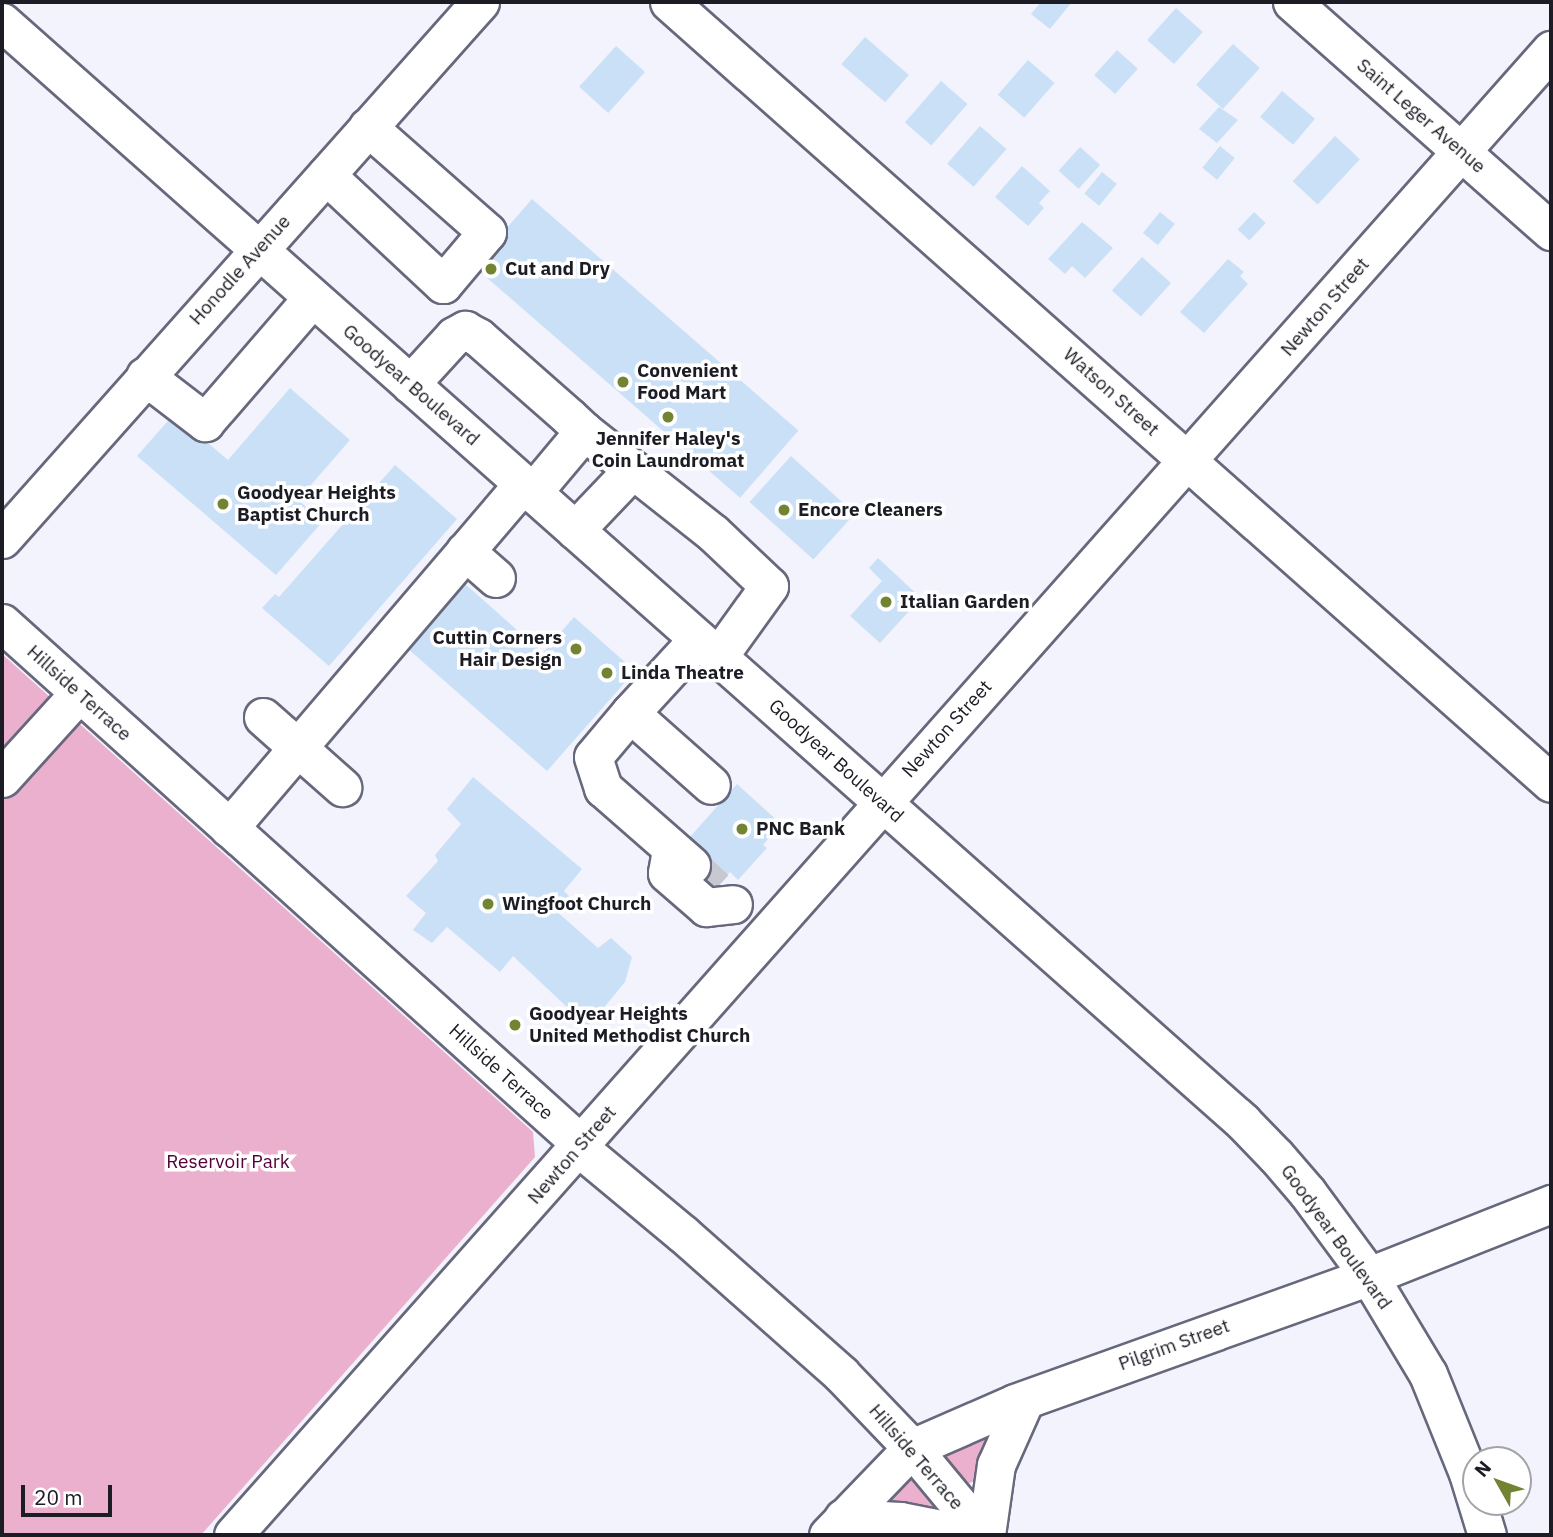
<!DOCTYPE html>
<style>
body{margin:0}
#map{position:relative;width:1553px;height:1537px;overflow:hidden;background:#f2f3fc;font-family:"IBM Plex Sans",sans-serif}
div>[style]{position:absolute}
.green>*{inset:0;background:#ecb0cf}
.building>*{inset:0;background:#cae0f7;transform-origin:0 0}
.minor-tunnel>*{height:37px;margin-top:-18.5px;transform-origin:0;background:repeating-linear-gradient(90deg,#c7c8d1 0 37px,transparent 0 55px)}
.roads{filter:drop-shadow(2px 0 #67687c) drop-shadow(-2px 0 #67687c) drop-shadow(0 2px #67687c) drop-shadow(0 -2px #67687c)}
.minor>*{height:37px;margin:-18.5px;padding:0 18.5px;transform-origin:18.5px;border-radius:18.5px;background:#fff}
.dots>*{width:19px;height:19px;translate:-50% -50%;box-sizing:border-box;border:4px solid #fff;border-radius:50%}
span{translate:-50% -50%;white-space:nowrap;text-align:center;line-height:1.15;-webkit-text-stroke:7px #fff;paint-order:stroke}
.street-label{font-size:19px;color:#1b1c24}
.poi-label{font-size:19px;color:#1b1c24;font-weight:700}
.left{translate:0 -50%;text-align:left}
.right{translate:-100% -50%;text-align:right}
.park-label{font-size:19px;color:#56003b}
.frame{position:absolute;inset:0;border:4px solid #1b1c24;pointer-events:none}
.north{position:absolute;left:1462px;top:1446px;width:70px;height:70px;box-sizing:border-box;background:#fff;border:2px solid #a4a4a7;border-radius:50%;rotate:310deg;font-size:19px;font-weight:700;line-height:28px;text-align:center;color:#1b1c24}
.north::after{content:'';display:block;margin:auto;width:24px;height:32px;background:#728332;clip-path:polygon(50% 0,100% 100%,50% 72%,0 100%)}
.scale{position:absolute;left:21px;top:1485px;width:91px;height:32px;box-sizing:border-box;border:4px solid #1b1c24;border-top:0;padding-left:9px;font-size:21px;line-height:24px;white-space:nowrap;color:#1b1c24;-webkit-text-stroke:5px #fff;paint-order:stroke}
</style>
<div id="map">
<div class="green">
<div style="clip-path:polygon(2px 654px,533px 1132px,535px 1157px,201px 1535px,2px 1535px)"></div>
<div style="clip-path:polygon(981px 1436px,987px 1442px,975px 1481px,967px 1484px,941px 1455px)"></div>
<div style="clip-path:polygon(912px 1470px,940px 1510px,884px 1507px,883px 1497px)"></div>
</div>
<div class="building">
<div style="clip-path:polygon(1041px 2px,1072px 2px,1050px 29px,1031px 14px)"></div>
<div style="left:1176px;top:8px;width:36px;height:43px;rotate:42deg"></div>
<div style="left:865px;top:37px;width:58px;height:36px;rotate:41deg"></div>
<div style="left:1233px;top:44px;width:36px;height:55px;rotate:42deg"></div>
<div style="left:616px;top:46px;width:39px;height:55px;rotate:42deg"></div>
<div style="left:1117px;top:50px;width:28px;height:34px;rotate:42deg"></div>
<div style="left:1028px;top:60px;width:35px;height:46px;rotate:41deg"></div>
<div style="left:941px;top:81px;width:35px;height:55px;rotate:41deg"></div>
<div style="left:1282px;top:91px;width:43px;height:34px;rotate:40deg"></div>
<div style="clip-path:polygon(1219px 107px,1238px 120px,1217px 143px,1199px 129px)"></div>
<div style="left:980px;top:126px;width:35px;height:50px;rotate:41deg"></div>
<div style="left:1335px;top:136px;width:34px;height:62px;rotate:43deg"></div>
<div style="left:1220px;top:146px;width:19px;height:28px;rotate:39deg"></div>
<div style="left:1080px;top:147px;width:27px;height:32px;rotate:42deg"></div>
<div style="clip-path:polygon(1022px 166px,1050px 191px,1039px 203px,1044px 208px,1028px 226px,995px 197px)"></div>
<div style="left:1102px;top:172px;width:19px;height:28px;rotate:39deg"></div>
<div style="left:532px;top:199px;width:353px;height:89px;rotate:41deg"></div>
<div style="left:1160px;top:212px;width:19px;height:27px;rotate:39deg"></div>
<div style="left:1254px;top:212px;width:16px;height:24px;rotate:43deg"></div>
<div style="clip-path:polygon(1082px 222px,1113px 248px,1085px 278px,1072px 266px,1065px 274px,1048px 259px)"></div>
<div style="left:1142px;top:257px;width:39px;height:45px;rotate:42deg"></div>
<div style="clip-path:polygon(1228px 259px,1244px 272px,1240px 276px,1248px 284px,1204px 333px,1180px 312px)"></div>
<div style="clip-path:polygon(290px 388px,350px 440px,298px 500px,323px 521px,276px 575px,137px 456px,174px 414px,228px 460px)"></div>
<div style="left:791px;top:456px;width:86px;height:62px;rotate:42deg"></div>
<div style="clip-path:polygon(395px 465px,457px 519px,329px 666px,262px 608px,275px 594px,279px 597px)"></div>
<div style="clip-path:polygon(878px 558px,921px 598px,880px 643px,850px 616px,882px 581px,869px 568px)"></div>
<div style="clip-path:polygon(464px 583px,543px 653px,574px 617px,635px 671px,547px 771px,407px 648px)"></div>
<div style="clip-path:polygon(473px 777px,582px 869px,564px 891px,570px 897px,555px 910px,598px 948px,611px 938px,632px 957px,625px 982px,588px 1027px,513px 956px,500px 972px,447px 927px,432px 943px,413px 930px,426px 913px,406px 896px,438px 861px,435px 855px,461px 824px,447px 809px)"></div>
<div style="clip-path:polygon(737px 784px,781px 824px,763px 845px,767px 848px,738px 880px,730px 872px,707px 897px,682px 875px,700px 846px,690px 837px)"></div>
</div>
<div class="minor-tunnel">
<div style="left:691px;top:865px;width:34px;rotate:43deg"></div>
</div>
<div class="roads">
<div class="minor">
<div style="left:669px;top:2px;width:1178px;rotate:41.52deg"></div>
<div style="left:1292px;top:2px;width:346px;rotate:41.5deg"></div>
<div style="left:2px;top:22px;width:1658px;rotate:41.55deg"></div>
<div style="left:1243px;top:1122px;width:47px;rotate:45.9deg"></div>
<div style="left:1276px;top:1156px;width:48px;rotate:49.3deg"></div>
<div style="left:1307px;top:1192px;width:104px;rotate:53.6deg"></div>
<div style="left:1369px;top:1276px;width:114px;rotate:59deg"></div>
<div style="left:1428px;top:1374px;width:107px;rotate:68deg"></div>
<div style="left:1468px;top:1473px;width:65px;rotate:73deg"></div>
<div style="left:326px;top:175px;width:160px;rotate:43deg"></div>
<div style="left:443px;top:284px;width:68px;rotate:-49.8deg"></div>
<div style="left:487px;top:232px;width:159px;rotate:-138.6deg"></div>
<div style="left:145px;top:376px;width:76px;rotate:37.5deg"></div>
<div style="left:205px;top:422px;width:164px;rotate:-49.2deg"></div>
<div style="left:410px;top:384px;width:65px;rotate:-47.5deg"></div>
<div style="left:454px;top:336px;width:13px;rotate:-29deg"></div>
<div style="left:465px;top:330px;width:15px;rotate:28deg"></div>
<div style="left:478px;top:337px;width:121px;rotate:41.3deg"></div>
<div style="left:569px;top:417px;width:21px;rotate:43deg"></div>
<div style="left:584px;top:431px;width:81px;rotate:130deg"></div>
<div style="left:584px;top:431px;width:164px;rotate:38.3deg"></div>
<div style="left:713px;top:533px;width:77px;rotate:43.4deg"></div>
<div style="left:769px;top:586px;width:87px;rotate:125.7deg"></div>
<div style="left:575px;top:530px;width:84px;rotate:-46.4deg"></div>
<div style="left:2px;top:539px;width:719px;rotate:-48.33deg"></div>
<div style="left:465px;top:551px;width:41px;rotate:41.1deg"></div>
<div style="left:2px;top:623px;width:765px;rotate:41.98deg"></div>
<div style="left:571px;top:1135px;width:28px;rotate:49deg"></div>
<div style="left:589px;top:1156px;width:122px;rotate:39.7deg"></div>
<div style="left:683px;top:1234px;width:211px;rotate:41.5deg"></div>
<div style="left:841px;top:1374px;width:103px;rotate:46.2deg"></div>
<div style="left:912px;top:1448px;width:113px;rotate:50.4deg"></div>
<div style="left:698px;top:639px;width:100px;rotate:132.6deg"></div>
<div style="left:630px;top:713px;width:108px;rotate:41.6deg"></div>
<div style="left:630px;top:713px;width:57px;rotate:130.1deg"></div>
<div style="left:593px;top:757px;width:33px;rotate:72deg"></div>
<div style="left:603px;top:788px;width:117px;rotate:41.2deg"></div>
<div style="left:263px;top:717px;width:106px;rotate:41.5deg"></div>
<div style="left:2px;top:778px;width:115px;rotate:-47.8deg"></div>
<div style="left:229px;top:828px;width:453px;rotate:-49.5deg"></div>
<div style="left:671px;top:850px;width:23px;rotate:100deg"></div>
<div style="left:667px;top:873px;width:52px;rotate:41.1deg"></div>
<div style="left:706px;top:907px;width:27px;rotate:-6deg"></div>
<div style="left:843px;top:1518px;width:57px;rotate:3deg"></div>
<div style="left:900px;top:1521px;width:72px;rotate:11.2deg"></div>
<div style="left:233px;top:1535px;width:1986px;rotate:-48.41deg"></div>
<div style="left:828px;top:1535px;width:121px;rotate:-46deg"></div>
<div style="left:912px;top:1448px;width:112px;rotate:-23.6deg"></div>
<div style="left:1015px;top:1403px;width:376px;rotate:-19.7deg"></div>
<div style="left:1369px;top:1276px;width:196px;rotate:-21.6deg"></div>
<div style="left:986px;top:1535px;width:71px;rotate:-81.9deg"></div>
<div style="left:996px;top:1465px;width:71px;rotate:-66deg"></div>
</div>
</div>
<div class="dots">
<div style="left:491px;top:269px;background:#728332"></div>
<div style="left:623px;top:382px;background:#728332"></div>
<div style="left:668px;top:417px;background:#728332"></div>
<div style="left:223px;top:504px;background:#728332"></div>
<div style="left:784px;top:510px;background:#728332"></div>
<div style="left:886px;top:602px;background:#728332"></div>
<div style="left:576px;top:649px;background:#728332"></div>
<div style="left:607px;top:673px;background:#728332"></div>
<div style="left:742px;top:829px;background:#728332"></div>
<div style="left:488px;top:904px;background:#728332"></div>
<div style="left:515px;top:1025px;background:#728332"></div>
</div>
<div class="street-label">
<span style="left:1421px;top:116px;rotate:41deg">Saint Leger Avenue</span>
<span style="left:240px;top:270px;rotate:-48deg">Honodle Avenue</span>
<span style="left:1325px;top:307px;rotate:-49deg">Newton Street</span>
<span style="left:411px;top:385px;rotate:41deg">Goodyear Boulevard</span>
<span style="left:1111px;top:392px;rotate:42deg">Watson Street</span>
<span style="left:79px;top:693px;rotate:42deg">Hillside Terrace</span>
<span style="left:947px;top:729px;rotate:-48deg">Newton Street</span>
<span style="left:836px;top:761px;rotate:42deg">Goodyear Boulevard</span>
<span style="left:501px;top:1072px;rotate:42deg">Hillside Terrace</span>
<span style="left:572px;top:1155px;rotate:-49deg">Newton Street</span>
<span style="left:1336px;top:1237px;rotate:54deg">Goodyear Boulevard</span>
<span style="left:1174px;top:1345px;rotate:-20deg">Pilgrim Street</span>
<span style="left:916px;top:1457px;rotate:49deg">Hillside Terrace</span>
</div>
<div class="poi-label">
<span class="left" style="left:505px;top:269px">Cut and Dry</span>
<span class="left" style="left:637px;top:382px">Convenient<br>Food Mart</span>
<span style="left:668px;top:450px">Jennifer Haley's<br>Coin Laundromat</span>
<span class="left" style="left:237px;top:504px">Goodyear Heights<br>Baptist Church</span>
<span class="left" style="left:798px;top:510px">Encore Cleaners</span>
<span class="left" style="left:900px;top:602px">Italian Garden</span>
<span class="right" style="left:562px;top:649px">Cuttin Corners<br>Hair Design</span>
<span class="left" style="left:621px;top:673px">Linda Theatre</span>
<span class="left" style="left:756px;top:829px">PNC Bank</span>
<span class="left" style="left:502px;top:904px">Wingfoot Church</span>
<span class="left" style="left:529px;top:1025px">Goodyear Heights<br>United Methodist Church</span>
</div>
<div class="park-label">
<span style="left:228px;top:1162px">Reservoir Park</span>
</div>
<div class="frame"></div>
<div class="north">N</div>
<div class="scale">20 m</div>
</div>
